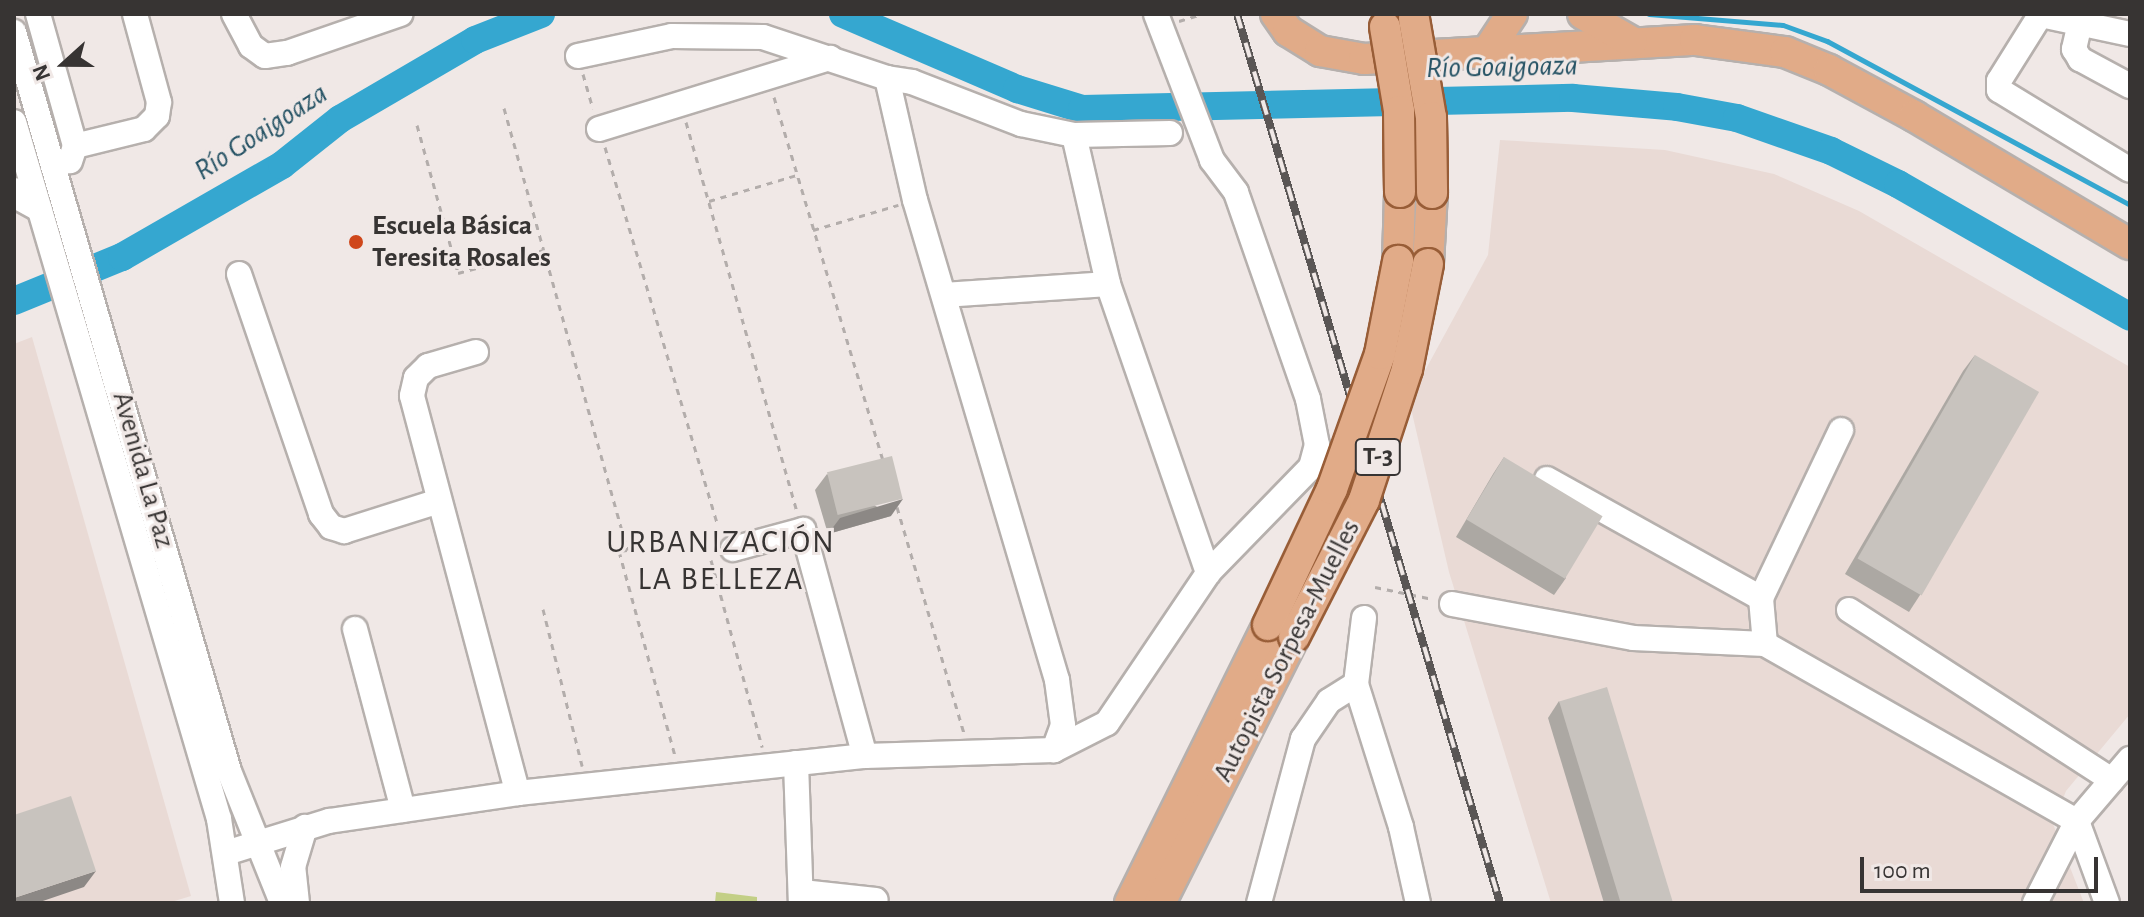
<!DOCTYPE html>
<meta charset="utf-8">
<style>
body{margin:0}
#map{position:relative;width:2144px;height:917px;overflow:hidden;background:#f0e8e6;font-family:"Alegreya Sans",sans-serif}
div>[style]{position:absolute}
.built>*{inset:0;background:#e9dad5}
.green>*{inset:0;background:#c3cf86}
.stream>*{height:5px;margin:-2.5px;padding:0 2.5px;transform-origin:2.5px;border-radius:2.5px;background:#35a7d0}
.river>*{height:28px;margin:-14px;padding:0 14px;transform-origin:14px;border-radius:14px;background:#35a7d0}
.path>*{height:3px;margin-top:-1.5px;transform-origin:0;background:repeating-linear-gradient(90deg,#b3adab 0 6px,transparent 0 12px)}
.roads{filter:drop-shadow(2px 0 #b6b0ad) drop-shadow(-2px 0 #b6b0ad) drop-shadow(0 2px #b6b0ad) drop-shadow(0 -2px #b6b0ad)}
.minor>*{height:24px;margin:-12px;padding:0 12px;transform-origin:12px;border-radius:12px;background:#fff}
.major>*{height:30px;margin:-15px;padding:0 15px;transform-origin:15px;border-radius:15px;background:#e1ab88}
.rail>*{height:8px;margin-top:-4px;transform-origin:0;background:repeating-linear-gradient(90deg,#f0e8e6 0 15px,#5a5655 0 30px);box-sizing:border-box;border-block:2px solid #5a5655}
.bridges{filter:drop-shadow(2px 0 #985d37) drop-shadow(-2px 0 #985d37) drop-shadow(0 2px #985d37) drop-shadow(0 -2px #985d37)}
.major-bridge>*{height:30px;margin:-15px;padding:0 15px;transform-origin:15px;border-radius:15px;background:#e1ab88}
.wall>*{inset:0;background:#aca8a3}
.shaded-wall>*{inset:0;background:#8c8885}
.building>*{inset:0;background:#c8c3be;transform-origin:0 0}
.dots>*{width:22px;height:22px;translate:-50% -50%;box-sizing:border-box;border:4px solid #f0e8e6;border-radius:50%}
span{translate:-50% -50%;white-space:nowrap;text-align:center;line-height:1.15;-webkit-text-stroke:6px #f0e8e6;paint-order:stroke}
.shield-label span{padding:2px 6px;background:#f0e8e6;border:2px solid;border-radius:6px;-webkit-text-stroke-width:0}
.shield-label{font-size:26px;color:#373433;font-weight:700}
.poi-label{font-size:28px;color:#373433;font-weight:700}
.left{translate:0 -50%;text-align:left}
.street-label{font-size:28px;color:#373433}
.water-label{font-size:30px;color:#265365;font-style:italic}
.quarter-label{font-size:32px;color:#373433;letter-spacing:2px}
.frame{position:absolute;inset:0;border:16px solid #373433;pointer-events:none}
.north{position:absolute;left:24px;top:24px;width:80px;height:80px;-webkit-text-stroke:6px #f0e8e6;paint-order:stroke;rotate:249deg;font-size:22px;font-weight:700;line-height:32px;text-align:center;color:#373433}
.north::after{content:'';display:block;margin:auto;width:28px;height:36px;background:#373433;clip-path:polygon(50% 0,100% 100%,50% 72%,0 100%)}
.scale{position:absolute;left:1860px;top:857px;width:238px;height:36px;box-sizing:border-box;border:4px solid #373433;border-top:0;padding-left:10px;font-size:24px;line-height:28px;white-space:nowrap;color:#373433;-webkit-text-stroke:6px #f0e8e6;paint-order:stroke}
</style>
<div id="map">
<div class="built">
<div style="clip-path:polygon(1500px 140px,1665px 150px,1774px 174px,1859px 211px,2130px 367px,2130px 714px,2066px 791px,2053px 824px,2084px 903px,1551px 903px,1449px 572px,1409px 400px,1488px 255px)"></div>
<div style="clip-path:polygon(32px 337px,191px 896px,168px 903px,14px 903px,14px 344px)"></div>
</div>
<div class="green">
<div style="clip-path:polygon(716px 892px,757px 897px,757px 903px,715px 903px)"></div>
</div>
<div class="stream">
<div style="left:1649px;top:14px;width:134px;rotate:4.7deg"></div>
<div style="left:1783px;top:25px;width:47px;rotate:20deg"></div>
<div style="left:1827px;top:41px;width:345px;rotate:28.4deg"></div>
</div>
<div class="river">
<div style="left:843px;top:14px;width:189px;rotate:23.3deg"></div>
<div style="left:1017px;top:89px;width:68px;rotate:17.1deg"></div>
<div style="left:1082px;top:109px;width:491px;rotate:-1.3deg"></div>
<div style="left:1573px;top:98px;width:104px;rotate:4.9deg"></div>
<div style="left:1677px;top:107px;width:61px;rotate:10.4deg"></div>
<div style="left:1737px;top:118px;width:100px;rotate:19.3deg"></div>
<div style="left:1831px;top:151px;width:75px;rotate:26.2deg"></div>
<div style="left:1898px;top:184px;width:267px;rotate:29.8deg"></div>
<div style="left:14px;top:301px;width:117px;rotate:-22.2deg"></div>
<div style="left:122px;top:257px;width:185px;rotate:-29.9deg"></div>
<div style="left:282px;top:165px;width:74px;rotate:-38.4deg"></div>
<div style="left:340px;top:119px;width:156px;rotate:-30.3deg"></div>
<div style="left:475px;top:40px;width:71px;rotate:-21.5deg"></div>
</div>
<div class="path">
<div style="left:1179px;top:21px;width:24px;rotate:-17deg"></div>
<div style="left:583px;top:74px;width:36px;rotate:74deg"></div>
<div style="left:774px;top:97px;width:380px;rotate:73.3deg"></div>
<div style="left:504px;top:108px;width:459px;rotate:74.4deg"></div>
<div style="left:627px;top:550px;width:8px;rotate:173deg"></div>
<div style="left:619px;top:551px;width:213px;rotate:74.7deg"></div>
<div style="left:686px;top:122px;width:405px;rotate:74.1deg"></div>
<div style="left:417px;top:125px;width:154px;rotate:74.5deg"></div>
<div style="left:458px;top:273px;width:88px;rotate:-15.1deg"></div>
<div style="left:605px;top:147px;width:392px;rotate:73.4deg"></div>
<div style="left:709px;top:201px;width:92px;rotate:-16.5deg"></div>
<div style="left:813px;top:230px;width:89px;rotate:-16.4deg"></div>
<div style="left:897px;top:507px;width:236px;rotate:73.5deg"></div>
<div style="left:711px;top:560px;width:194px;rotate:74.7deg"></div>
<div style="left:1375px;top:587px;width:59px;rotate:11.7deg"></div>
<div style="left:543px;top:609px;width:162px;rotate:76deg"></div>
</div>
<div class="roads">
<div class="minor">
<div style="left:38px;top:14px;width:137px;rotate:74.3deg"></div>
<div style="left:75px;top:146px;width:16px;rotate:108deg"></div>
<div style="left:234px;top:14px;width:36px;rotate:62deg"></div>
<div style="left:251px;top:46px;width:17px;rotate:36deg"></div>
<div style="left:265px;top:56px;width:22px;rotate:-8deg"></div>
<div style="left:287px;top:53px;width:120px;rotate:-19deg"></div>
<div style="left:2041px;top:14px;width:79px;rotate:122.1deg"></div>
<div style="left:1999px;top:81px;width:9px;rotate:90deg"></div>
<div style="left:1999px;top:90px;width:153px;rotate:31.4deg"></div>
<div style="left:2041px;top:15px;width:91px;rotate:12.1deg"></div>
<div style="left:2080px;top:23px;width:27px;rotate:103deg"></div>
<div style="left:2074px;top:49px;width:12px;rotate:59deg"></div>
<div style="left:2080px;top:59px;width:57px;rotate:28.4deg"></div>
<div style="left:14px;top:32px;width:770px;rotate:73.78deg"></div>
<div style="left:229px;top:771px;width:142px;rotate:68.1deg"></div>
<div style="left:578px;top:56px;width:96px;rotate:-12deg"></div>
<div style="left:672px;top:36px;width:91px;rotate:0.6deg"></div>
<div style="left:763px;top:37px;width:131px;rotate:18.3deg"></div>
<div style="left:887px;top:78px;width:125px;rotate:77.1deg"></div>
<div style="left:915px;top:200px;width:501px;rotate:73.52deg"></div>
<div style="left:1057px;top:680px;width:45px;rotate:82.4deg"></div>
<div style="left:1063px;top:725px;width:27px;rotate:110deg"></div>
<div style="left:887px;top:78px;width:25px;rotate:9deg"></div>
<div style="left:912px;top:82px;width:117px;rotate:21.1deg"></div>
<div style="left:1021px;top:124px;width:54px;rotate:11.7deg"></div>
<div style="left:1074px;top:135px;width:96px;rotate:-1.2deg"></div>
<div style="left:14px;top:122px;width:727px;rotate:73.61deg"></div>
<div style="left:219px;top:819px;width:85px;rotate:81.2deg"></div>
<div style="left:599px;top:129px;width:242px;rotate:-17.1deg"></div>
<div style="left:1074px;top:135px;width:153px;rotate:77.1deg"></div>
<div style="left:1108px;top:284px;width:306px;rotate:70.9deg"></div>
<div style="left:75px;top:146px;width:71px;rotate:-13.8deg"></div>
<div style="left:144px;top:129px;width:18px;rotate:-45deg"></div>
<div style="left:157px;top:116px;width:14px;rotate:-82deg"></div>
<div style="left:159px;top:102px;width:91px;rotate:-105.3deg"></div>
<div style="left:14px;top:190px;width:8px;rotate:67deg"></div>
<div style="left:17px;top:197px;width:26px;rotate:29deg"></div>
<div style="left:239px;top:274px;width:254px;rotate:71.1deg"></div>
<div style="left:321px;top:514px;width:16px;rotate:52deg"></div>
<div style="left:331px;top:527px;width:14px;rotate:17deg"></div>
<div style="left:344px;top:531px;width:96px;rotate:-17.5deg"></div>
<div style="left:944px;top:295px;width:164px;rotate:-3.8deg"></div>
<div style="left:476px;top:352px;width:50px;rotate:163.7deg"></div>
<div style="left:428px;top:366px;width:17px;rotate:135deg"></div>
<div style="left:416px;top:378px;width:18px;rotate:103deg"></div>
<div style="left:412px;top:396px;width:411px;rotate:75.1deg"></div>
<div style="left:1547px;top:479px;width:245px;rotate:29.1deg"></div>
<div style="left:733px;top:549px;width:73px;rotate:-15.2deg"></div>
<div style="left:803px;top:530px;width:234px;rotate:74.7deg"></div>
<div style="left:1452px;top:604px;width:184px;rotate:10.6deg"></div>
<div style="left:1633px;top:638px;width:132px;rotate:2.6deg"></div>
<div style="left:1765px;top:644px;width:359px;rotate:29.6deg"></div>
<div style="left:2077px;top:821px;width:87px;rotate:69.9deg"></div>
<div style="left:1849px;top:610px;width:313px;rotate:32.9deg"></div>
<div style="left:1364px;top:618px;width:66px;rotate:96.9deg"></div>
<div style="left:1356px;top:684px;width:150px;rotate:72.5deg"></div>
<div style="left:1401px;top:827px;width:78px;rotate:77.4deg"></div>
<div style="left:355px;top:629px;width:187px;rotate:75.1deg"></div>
<div style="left:1765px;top:644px;width:46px;rotate:-95deg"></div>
<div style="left:1761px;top:598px;width:186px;rotate:-64.5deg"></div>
<div style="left:796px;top:763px;width:140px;rotate:88deg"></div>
<div style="left:226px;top:853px;width:108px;rotate:-17.3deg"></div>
<div style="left:329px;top:821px;width:191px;rotate:-8.4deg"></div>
<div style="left:518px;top:793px;width:349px;rotate:-6.1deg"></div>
<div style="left:865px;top:756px;width:189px;rotate:-1.8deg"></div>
<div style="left:1054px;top:750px;width:59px;rotate:-27deg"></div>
<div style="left:1107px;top:723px;width:181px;rotate:-56deg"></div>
<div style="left:1208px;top:573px;width:148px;rotate:-45.8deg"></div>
<div style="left:1311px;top:467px;width:23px;rotate:-75deg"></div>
<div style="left:1317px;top:445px;width:47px;rotate:-101.1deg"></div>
<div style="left:1308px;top:399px;width:219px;rotate:-109.2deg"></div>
<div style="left:1236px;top:192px;width:40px;rotate:-127deg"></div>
<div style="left:1212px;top:160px;width:156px;rotate:-111deg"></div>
<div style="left:802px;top:892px;width:74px;rotate:6.2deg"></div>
<div style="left:297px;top:903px;width:36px;rotate:-96deg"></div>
<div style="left:293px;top:867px;width:42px;rotate:-73.3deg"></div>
<div style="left:1259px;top:903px;width:170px;rotate:-75deg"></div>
<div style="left:1303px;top:739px;width:46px;rotate:-55.6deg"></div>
<div style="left:1329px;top:701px;width:32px;rotate:-32deg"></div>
<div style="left:2035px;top:903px;width:92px;rotate:-62.9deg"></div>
<div style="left:2077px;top:821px;width:82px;rotate:-49.5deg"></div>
</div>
<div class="major">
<div style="left:1276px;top:14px;width:21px;rotate:55deg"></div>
<div style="left:1288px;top:31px;width:38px;rotate:32deg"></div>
<div style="left:1320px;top:51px;width:45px;rotate:10.3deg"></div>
<div style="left:1364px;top:59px;width:332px;rotate:-3.3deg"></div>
<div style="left:1695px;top:40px;width:91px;rotate:7.6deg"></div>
<div style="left:1785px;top:52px;width:48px;rotate:22.2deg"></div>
<div style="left:1829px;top:70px;width:97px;rotate:28.4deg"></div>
<div style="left:1914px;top:116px;width:251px;rotate:30.7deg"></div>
<div style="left:1583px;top:14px;width:56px;rotate:29.7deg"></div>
<div style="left:1485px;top:55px;width:49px;rotate:-56.6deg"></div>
<div style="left:1398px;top:261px;width:69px;rotate:-88.3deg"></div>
<div style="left:1428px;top:264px;width:71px;rotate:-86.8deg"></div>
<div style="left:1130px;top:903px;width:310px;rotate:-63.6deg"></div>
<div style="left:1160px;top:903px;width:298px;rotate:-63.3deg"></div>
</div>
</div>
<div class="rail">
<div style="left:1237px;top:14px;width:927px;rotate:73.52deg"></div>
</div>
<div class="bridges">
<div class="major-bridge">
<div style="left:1414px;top:19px;width:99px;rotate:80.2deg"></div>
<div style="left:1431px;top:117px;width:76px;rotate:89.2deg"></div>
<div style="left:1385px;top:27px;width:85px;rotate:80.5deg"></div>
<div style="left:1399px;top:111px;width:81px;rotate:89.3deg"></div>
<div style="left:1268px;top:625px;width:150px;rotate:-64.8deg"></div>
<div style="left:1332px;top:489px;width:143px;rotate:-70.4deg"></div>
<div style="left:1380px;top:354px;width:95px;rotate:-79deg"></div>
<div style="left:1294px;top:637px;width:154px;rotate:-62.9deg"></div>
<div style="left:1364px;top:500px;width:138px;rotate:-71.8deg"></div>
<div style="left:1407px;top:369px;width:107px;rotate:-78.7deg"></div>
</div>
</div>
<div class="wall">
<div style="clip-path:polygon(1975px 355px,1920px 595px,1909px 612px,1845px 574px,1963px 371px)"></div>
<div style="clip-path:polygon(1504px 457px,1566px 578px,1554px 595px,1456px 537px,1493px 474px)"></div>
<div style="clip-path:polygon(827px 474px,891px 516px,828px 534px,815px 490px)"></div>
<div style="clip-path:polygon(1559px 701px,1673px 903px,1604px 903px,1548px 718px)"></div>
</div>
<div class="shaded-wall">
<div style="clip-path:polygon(903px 499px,891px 516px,828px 534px,840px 518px)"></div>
<div style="clip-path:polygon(96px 871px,84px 887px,37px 903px,14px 903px,14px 898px)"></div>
</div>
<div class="building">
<div style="left:1975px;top:355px;width:74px;height:235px;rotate:30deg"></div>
<div style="left:892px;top:456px;width:44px;height:67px;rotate:76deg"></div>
<div style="left:1504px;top:457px;width:115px;height:73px;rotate:31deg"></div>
<div style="left:1607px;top:687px;width:226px;height:50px;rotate:73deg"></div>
<div style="clip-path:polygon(71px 796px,96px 871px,14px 898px,14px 815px)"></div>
</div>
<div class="dots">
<div style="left:356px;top:242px;background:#cf471b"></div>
</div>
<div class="shield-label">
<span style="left:1378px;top:457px">T-3</span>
</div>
<div class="poi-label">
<span class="left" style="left:372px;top:242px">Escuela Básica<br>Teresita Rosales</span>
</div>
<div class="street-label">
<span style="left:143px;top:470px;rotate:74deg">Avenida La Paz</span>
<span style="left:1287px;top:651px;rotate:-63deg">Autopista Sorpesa-Muelles</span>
</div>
<div class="water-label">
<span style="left:1502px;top:67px;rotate:-1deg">Río Goaigoaza</span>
<span style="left:261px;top:132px;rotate:-33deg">Río Goaigoaza</span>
</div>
<div class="quarter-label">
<span style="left:721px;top:561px">URBANIZACIÓN<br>LA BELLEZA</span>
</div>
<div class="frame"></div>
<div class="north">N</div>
<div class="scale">100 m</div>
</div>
